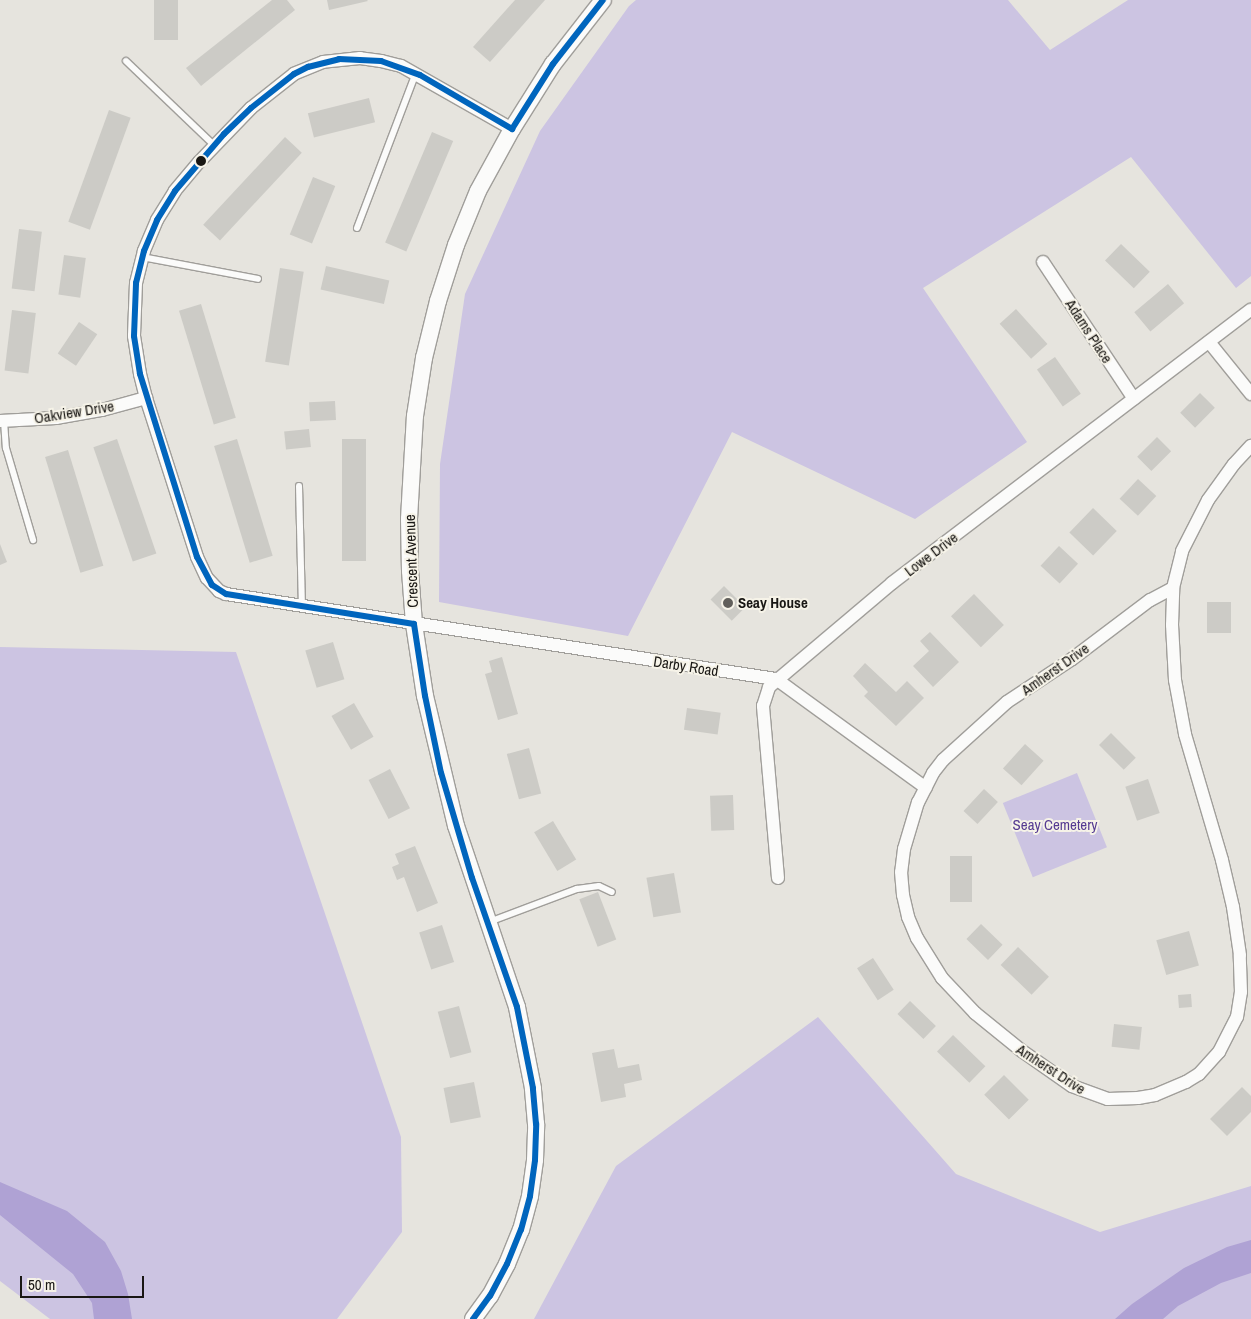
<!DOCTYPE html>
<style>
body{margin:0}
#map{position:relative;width:1251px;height:1319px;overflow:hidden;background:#e6e4de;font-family:"Archivo Narrow",sans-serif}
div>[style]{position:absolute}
.green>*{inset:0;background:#ccc4e2;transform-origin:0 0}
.water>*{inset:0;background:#afa2d4}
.building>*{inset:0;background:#cccbc6;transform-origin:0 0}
.roads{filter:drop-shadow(1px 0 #a09e9a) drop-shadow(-1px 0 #a09e9a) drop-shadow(0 1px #a09e9a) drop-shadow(0 -1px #a09e9a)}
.service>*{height:6px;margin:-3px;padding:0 3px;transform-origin:3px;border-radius:3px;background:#fbfbfa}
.minor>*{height:12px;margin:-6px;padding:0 6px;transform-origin:6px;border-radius:6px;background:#fbfbfa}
.tertiary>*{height:16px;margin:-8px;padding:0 8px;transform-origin:8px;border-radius:8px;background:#fbfbfa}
.bus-1>*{height:6px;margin:-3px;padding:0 3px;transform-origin:3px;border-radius:3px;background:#0065bd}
.dots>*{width:14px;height:14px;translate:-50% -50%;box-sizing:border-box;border:2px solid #f6f3e8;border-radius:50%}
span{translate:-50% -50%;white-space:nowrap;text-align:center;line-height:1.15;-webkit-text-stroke:4px #f6f3e8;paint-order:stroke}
.street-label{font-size:15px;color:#191714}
.poi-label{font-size:15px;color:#191714;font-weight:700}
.left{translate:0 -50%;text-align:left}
.park-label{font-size:15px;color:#553a91}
.scale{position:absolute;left:20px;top:1276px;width:124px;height:22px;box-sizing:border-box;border:2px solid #191714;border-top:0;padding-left:6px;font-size:15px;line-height:18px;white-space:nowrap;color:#191714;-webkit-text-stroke:4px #f6f3e8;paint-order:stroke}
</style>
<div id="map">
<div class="green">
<div style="clip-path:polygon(636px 0,1008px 0,1050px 50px,1128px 0,1251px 0,1251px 276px,1236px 288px,1131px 157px,923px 288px,1027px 442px,915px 519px,732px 432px,628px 636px,439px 602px,440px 464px,465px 294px,540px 131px,629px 6px)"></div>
<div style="clip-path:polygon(0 647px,236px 652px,401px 1137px,402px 1232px,337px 1319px,50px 1319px,0 1281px)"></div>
<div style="left:1077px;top:773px;width:80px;height:80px;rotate:68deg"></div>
<div style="clip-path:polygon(818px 1017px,956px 1174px,1100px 1232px,1251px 1186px,1251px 1319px,534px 1319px,616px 1166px)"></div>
</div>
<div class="water">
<div style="clip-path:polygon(0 1182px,67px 1211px,105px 1242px,121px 1271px,128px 1294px,132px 1319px,94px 1319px,92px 1303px,73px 1274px,0 1215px)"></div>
<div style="clip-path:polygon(1251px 1240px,1251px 1273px,1221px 1283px,1178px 1306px,1163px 1319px,1115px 1319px,1132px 1304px,1184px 1268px,1227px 1247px)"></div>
</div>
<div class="building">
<div style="left:154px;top:0;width:24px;height:40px"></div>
<div style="clip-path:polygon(272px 0,287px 0,295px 10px,201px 86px,186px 68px)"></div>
<div style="clip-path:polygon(327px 0,367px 0,368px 1px,329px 10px)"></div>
<div style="clip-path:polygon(515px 0,545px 0,490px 62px,473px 47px)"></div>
<div style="left:369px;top:98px;width:25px;height:63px;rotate:76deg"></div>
<div style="left:109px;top:110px;width:23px;height:119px;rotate:20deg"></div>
<div style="left:432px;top:132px;width:23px;height:120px;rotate:23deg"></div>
<div style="left:285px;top:137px;width:23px;height:120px;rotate:43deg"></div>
<div style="left:313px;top:177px;width:24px;height:62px;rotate:22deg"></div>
<div style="left:19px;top:229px;width:23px;height:60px;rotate:7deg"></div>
<div style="left:1121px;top:244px;width:40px;height:23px;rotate:44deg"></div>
<div style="left:64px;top:255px;width:22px;height:40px;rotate:8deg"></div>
<div style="left:326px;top:266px;width:65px;height:24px;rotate:13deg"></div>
<div style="left:280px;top:268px;width:24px;height:95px;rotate:9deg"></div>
<div style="left:1168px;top:284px;width:25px;height:44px;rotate:50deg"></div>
<div style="left:201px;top:304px;width:119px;height:23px;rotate:73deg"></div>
<div style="left:1016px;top:309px;width:47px;height:22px;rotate:48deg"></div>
<div style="left:12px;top:310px;width:24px;height:61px;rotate:7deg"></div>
<div style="left:79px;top:322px;width:22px;height:38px;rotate:34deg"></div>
<div style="left:1055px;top:357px;width:45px;height:22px;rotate:55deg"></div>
<div style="left:1200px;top:393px;width:21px;height:28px;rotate:45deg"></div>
<div style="left:335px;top:401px;width:19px;height:26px;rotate:87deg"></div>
<div style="left:309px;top:429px;width:18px;height:25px;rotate:84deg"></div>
<div style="left:1157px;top:437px;width:20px;height:28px;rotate:45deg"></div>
<div style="left:117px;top:439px;width:121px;height:25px;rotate:71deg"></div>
<div style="left:237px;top:439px;width:122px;height:24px;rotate:73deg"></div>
<div style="left:342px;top:439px;width:24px;height:122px"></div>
<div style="left:68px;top:450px;width:121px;height:24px;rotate:73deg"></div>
<div style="left:1138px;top:479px;width:25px;height:27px;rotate:43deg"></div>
<div style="left:1093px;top:508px;width:33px;height:34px;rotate:44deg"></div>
<div style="clip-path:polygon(0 544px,7px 562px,0 565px)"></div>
<div style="left:1059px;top:546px;width:26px;height:27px;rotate:43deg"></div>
<div style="left:724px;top:586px;width:30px;height:19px;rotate:45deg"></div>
<div style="left:974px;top:594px;width:43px;height:32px;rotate:46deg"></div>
<div style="left:1207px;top:602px;width:24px;height:31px"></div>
<div style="clip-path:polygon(930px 632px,959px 662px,933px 687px,913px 666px,929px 651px,920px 641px)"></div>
<div style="left:333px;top:642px;width:39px;height:29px;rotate:73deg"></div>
<div style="clip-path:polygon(502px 657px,518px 714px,498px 720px,485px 674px,492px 672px,489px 661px)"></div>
<div style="clip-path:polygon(865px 663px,896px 692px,907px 681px,924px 698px,896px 726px,864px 696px,868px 692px,853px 676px)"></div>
<div style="left:354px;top:703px;width:39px;height:26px;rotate:60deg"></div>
<div style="left:687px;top:708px;width:34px;height:22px;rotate:8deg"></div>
<div style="left:1111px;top:733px;width:35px;height:17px;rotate:45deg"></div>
<div style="left:1025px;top:744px;width:25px;height:33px;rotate:42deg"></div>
<div style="left:529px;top:748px;width:47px;height:23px;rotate:75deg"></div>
<div style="left:390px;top:769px;width:44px;height:24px;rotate:63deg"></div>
<div style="left:1148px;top:779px;width:36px;height:24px;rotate:71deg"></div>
<div style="left:984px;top:789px;width:19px;height:30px;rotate:43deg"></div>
<div style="left:733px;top:795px;width:35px;height:23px;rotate:88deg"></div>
<div style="left:553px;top:821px;width:45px;height:22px;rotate:59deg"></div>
<div style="clip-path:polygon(415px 846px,438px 903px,417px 912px,404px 877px,397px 880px,392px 867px,399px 864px,395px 854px)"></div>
<div style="left:950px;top:856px;width:22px;height:46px"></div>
<div style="left:674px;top:873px;width:40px;height:28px;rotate:80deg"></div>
<div style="left:598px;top:892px;width:51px;height:20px;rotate:69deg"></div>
<div style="left:981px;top:924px;width:30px;height:21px;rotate:44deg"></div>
<div style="left:442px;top:925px;width:39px;height:24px;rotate:72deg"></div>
<div style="left:1189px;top:931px;width:36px;height:34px;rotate:74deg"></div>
<div style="left:1018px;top:947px;width:43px;height:25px;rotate:44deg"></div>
<div style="left:873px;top:958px;width:38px;height:19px;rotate:57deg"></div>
<div style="left:1191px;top:994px;width:13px;height:13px;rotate:86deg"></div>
<div style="left:910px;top:1001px;width:36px;height:18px;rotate:44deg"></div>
<div style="left:459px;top:1006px;width:48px;height:22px;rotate:75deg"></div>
<div style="left:1114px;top:1024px;width:28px;height:23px;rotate:6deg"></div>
<div style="left:953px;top:1035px;width:45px;height:23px;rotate:44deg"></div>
<div style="clip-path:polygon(614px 1049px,618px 1068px,639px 1064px,642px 1080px,624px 1084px,626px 1097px,601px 1102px,592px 1053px)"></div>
<div style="left:1004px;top:1075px;width:35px;height:28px;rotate:45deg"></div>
<div style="left:474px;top:1082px;width:36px;height:31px;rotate:79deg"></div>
<div style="clip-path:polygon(1242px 1087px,1251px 1096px,1251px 1112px,1227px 1136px,1210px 1119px)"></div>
</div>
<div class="roads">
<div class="service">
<div style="left:126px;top:61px;width:122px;rotate:43.7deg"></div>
<div style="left:357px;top:228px;width:166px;rotate:-69.2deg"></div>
<div style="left:142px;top:257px;width:118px;rotate:10.7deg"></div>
<div style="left:4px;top:421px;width:27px;rotate:86deg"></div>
<div style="left:6px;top:448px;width:96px;rotate:73.6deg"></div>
<div style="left:299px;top:486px;width:120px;rotate:88.6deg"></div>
<div style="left:489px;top:922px;width:94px;rotate:-20.6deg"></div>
<div style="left:577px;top:889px;width:22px;rotate:-8deg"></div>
<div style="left:599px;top:886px;width:14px;rotate:25deg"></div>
</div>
<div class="minor">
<div style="left:512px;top:129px;width:128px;rotate:-150.4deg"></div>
<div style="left:401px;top:66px;width:21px;rotate:-166deg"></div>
<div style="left:381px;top:61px;width:21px;rotate:-172deg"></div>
<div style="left:360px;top:58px;width:37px;rotate:174deg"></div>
<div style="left:323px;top:62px;width:31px;rotate:158deg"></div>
<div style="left:294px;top:74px;width:55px;rotate:141.7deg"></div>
<div style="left:251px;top:108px;width:75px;rotate:133.9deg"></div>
<div style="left:199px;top:162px;width:38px;rotate:130deg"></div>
<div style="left:175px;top:191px;width:34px;rotate:122deg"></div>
<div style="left:157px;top:220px;width:34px;rotate:113deg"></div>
<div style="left:144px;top:251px;width:33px;rotate:104deg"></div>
<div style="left:136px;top:283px;width:53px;rotate:92.2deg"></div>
<div style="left:134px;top:336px;width:38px;rotate:81deg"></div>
<div style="left:140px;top:374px;width:25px;rotate:76deg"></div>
<div style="left:146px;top:398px;width:167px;rotate:72.2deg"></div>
<div style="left:197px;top:557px;width:23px;rotate:65deg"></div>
<div style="left:207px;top:578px;width:18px;rotate:47deg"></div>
<div style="left:219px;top:591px;width:8px;rotate:23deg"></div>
<div style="left:226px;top:594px;width:557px;rotate:8.79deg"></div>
<div style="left:776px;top:679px;width:185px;rotate:36deg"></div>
<div style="left:1043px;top:262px;width:164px;rotate:56.4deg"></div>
<div style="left:1209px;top:342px;width:67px;rotate:51.1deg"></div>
<div style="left:0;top:421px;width:56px;rotate:-3.1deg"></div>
<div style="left:56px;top:418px;width:47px;rotate:-9.9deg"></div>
<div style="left:102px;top:410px;width:46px;rotate:-15.3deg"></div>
<div style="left:1173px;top:588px;width:26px;rotate:152deg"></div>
<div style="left:1150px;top:600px;width:98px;rotate:142.9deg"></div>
<div style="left:1072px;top:659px;width:78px;rotate:146.5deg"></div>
<div style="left:1007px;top:702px;width:86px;rotate:137.8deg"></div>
<div style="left:943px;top:760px;width:16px;rotate:128deg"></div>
<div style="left:933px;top:773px;width:33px;rotate:117deg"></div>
<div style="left:918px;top:802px;width:49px;rotate:106.6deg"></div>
<div style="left:904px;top:849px;width:23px;rotate:97deg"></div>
<div style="left:901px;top:872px;width:23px;rotate:85deg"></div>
<div style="left:903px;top:895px;width:23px;rotate:77deg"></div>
<div style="left:908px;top:917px;width:23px;rotate:67deg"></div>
<div style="left:917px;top:938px;width:47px;rotate:58deg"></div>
<div style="left:942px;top:978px;width:48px;rotate:46.7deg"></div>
<div style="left:975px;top:1013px;width:60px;rotate:39deg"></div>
<div style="left:1022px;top:1051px;width:61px;rotate:35deg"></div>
<div style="left:1072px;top:1086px;width:38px;rotate:20deg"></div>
<div style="left:1108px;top:1099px;width:30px;rotate:-2deg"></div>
<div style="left:1138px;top:1098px;width:17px;rotate:-10deg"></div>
<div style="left:1155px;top:1095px;width:34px;rotate:-23deg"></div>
<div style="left:1186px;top:1082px;width:15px;rotate:-32deg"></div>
<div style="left:1199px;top:1074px;width:30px;rotate:-48deg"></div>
<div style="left:1219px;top:1052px;width:39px;rotate:-63deg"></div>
<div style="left:1237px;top:1017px;width:25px;rotate:-81deg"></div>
<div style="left:1241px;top:992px;width:37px;rotate:-92deg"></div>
<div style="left:1240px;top:955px;width:49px;rotate:-98.3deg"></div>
<div style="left:1233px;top:907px;width:48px;rotate:-103.2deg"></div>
<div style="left:1222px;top:860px;width:131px;rotate:-106.4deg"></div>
<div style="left:1185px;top:734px;width:55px;rotate:-100.5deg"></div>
<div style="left:1175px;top:680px;width:55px;rotate:-93.1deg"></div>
<div style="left:1172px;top:625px;width:37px;rotate:-88deg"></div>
<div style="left:1173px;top:588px;width:38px;rotate:-76deg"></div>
<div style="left:1182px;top:551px;width:57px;rotate:-63deg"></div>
<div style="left:1208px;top:500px;width:44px;rotate:-54.2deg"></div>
<div style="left:1234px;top:464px;width:25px;rotate:-47deg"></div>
<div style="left:778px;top:878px;width:173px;rotate:-95deg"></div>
<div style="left:763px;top:706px;width:20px;rotate:-72deg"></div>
<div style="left:769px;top:687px;width:161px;rotate:-40.2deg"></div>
<div style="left:892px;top:583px;width:451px;rotate:-37.3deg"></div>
</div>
<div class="tertiary">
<div style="left:473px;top:1319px;width:29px;rotate:-54deg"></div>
<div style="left:490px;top:1296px;width:36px;rotate:-62deg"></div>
<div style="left:507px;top:1264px;width:37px;rotate:-68deg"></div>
<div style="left:521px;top:1230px;width:35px;rotate:-75deg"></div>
<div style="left:530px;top:1196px;width:36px;rotate:-82deg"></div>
<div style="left:535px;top:1160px;width:36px;rotate:-88deg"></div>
<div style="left:536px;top:1124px;width:36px;rotate:-95deg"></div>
<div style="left:533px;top:1088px;width:83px;rotate:-101.2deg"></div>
<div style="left:517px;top:1007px;width:191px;rotate:-108.6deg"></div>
<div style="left:456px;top:826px;width:134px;rotate:-103.4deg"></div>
<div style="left:425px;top:696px;width:73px;rotate:-98.7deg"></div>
<div style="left:414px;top:624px;width:53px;rotate:-94.3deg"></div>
<div style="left:410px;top:571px;width:52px;rotate:-91.1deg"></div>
<div style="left:409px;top:519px;width:103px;rotate:-86.7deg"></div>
<div style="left:415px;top:416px;width:59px;rotate:-81.2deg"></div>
<div style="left:424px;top:358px;width:59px;rotate:-76.2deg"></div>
<div style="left:438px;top:301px;width:59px;rotate:-72.2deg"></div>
<div style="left:456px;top:245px;width:58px;rotate:-67.8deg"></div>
<div style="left:478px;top:191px;width:71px;rotate:-61.3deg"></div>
<div style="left:512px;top:129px;width:77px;rotate:-57.8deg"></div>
<div style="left:553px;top:64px;width:81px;rotate:-52deg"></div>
</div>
</div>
<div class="bus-1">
<div style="left:473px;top:1319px;width:29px;rotate:-54deg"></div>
<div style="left:490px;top:1296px;width:36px;rotate:-62deg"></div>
<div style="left:507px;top:1264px;width:37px;rotate:-68deg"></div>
<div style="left:521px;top:1230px;width:35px;rotate:-75deg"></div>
<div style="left:530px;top:1196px;width:36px;rotate:-82deg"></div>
<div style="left:535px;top:1160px;width:36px;rotate:-88deg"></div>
<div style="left:536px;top:1124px;width:36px;rotate:-95deg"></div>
<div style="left:533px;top:1088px;width:83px;rotate:-101.2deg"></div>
<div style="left:517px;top:1007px;width:137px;rotate:-109.2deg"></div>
<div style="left:472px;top:878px;width:109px;rotate:-106.4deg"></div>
<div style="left:441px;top:773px;width:79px;rotate:-101.7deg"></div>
<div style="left:425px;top:696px;width:73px;rotate:-98.7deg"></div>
<div style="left:414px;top:624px;width:190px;rotate:-170.9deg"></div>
<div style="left:226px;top:594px;width:17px;rotate:-147deg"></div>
<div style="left:212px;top:585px;width:32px;rotate:-118deg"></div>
<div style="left:197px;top:557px;width:192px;rotate:-107.3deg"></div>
<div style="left:140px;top:374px;width:38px;rotate:-99deg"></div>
<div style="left:134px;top:336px;width:53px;rotate:-87.8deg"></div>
<div style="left:136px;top:283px;width:33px;rotate:-76deg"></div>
<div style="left:144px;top:251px;width:34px;rotate:-67deg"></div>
<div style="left:157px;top:220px;width:34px;rotate:-58deg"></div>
<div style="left:175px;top:191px;width:75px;rotate:-49.3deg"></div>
<div style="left:224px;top:134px;width:37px;rotate:-44deg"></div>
<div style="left:251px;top:108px;width:55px;rotate:-38.3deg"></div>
<div style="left:294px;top:74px;width:16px;rotate:-27deg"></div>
<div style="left:308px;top:67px;width:32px;rotate:-14deg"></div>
<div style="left:339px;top:59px;width:42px;rotate:2.7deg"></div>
<div style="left:381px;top:61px;width:41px;rotate:19.7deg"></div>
<div style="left:420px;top:75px;width:107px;rotate:30.4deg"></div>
<div style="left:512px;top:129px;width:77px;rotate:-57.8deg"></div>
<div style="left:553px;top:64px;width:81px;rotate:-52deg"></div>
</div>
<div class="dots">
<div style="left:201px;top:161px;background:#191714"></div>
<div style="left:728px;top:603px;background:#615f5b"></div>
</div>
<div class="street-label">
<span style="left:1089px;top:331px;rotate:57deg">Adams Place</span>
<span style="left:74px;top:412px;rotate:-9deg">Oakview Drive</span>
<span style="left:931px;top:554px;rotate:-37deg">Lowe Drive</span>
<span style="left:411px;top:561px;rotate:-92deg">Crescent Avenue</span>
<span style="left:686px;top:666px;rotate:9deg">Darby Road</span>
<span style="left:1055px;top:669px;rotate:-35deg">Amherst Drive</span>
<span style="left:1051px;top:1069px;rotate:33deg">Amherst Drive</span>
</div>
<div class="poi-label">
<span class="left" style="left:738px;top:603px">Seay House</span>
</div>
<div class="park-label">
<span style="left:1055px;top:825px">Seay Cemetery</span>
</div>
<div class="scale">50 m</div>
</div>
